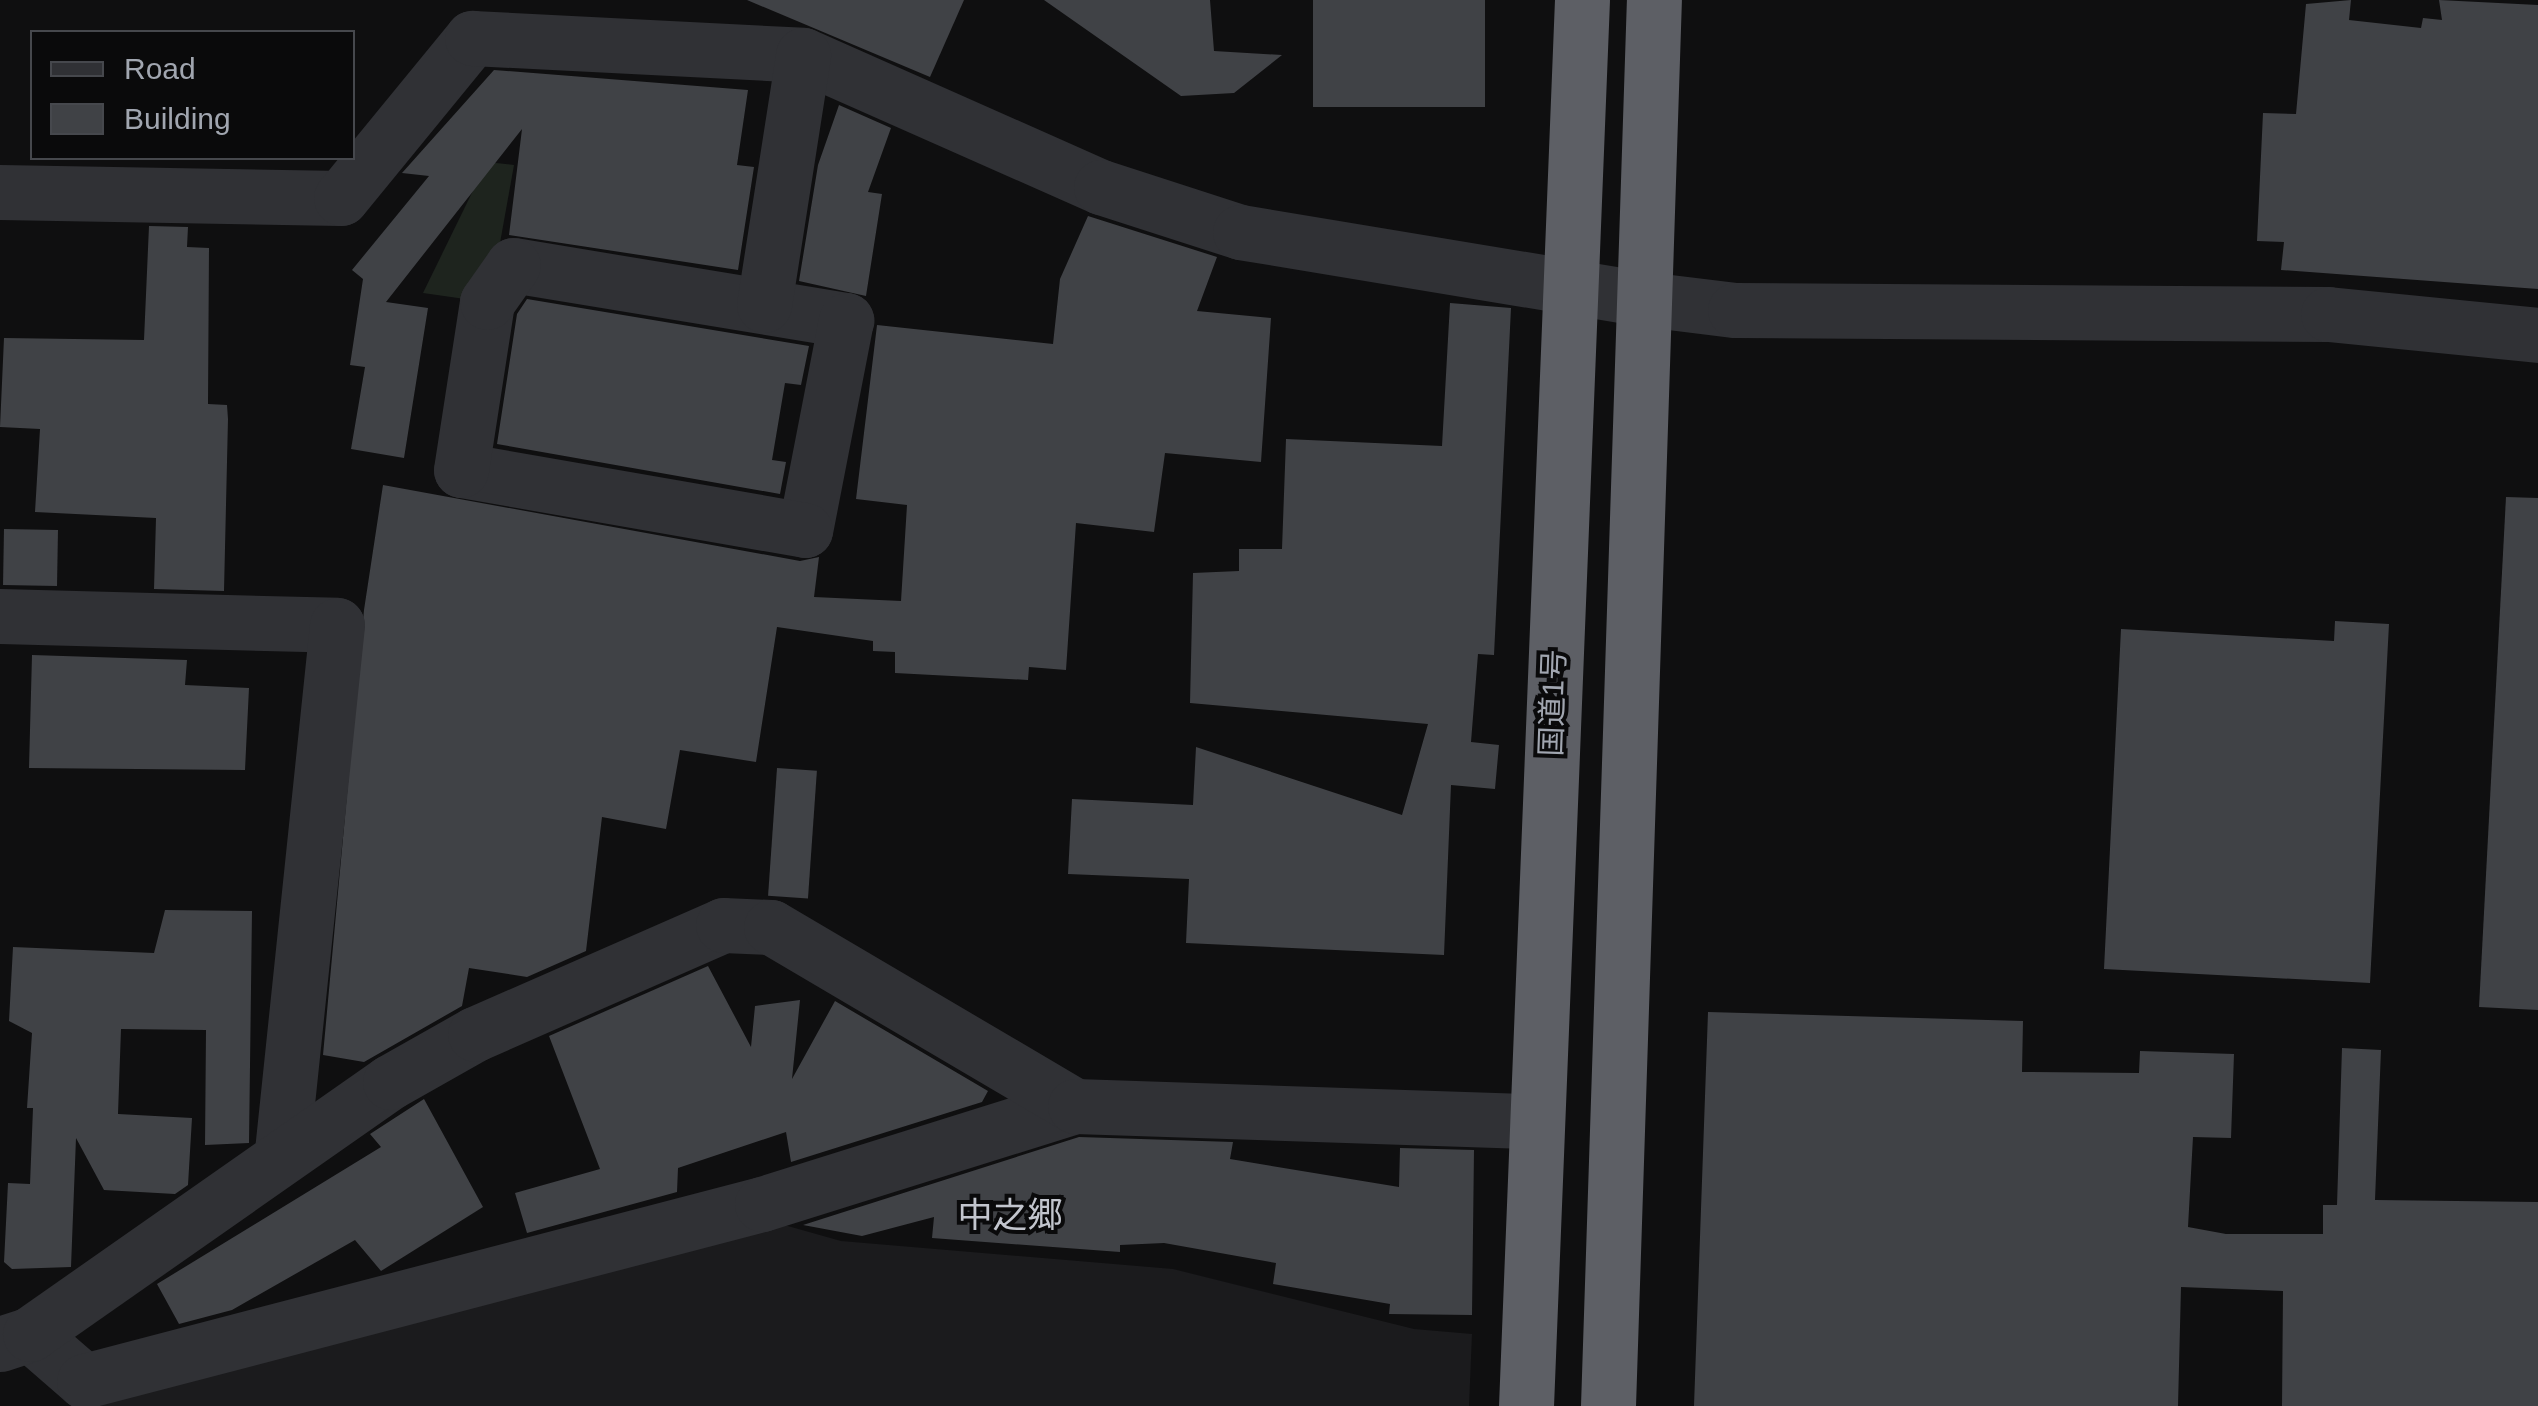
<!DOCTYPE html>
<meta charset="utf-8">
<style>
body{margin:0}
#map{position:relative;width:2538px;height:1406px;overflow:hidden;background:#0f0f10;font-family:Helvetica,"Noto Sans JP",sans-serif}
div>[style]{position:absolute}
.built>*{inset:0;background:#1b1b1d}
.green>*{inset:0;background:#1e241e}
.building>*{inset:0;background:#404246;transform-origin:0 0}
.minor>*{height:55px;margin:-27.5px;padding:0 27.5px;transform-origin:27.5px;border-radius:27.5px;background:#303135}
.highway>*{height:55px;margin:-27.5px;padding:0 27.5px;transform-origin:27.5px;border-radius:27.5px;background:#5d5f65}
span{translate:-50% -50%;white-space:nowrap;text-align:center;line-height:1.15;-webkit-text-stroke:8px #0a0a0b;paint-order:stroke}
.street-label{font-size:30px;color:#a1a6b0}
.quarter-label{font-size:35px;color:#c2c5cd}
.legend{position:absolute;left:30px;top:30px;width:325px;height:130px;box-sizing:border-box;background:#0a0a0b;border:2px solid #46484d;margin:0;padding:12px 18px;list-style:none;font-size:30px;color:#a1a6b0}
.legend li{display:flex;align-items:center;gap:20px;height:50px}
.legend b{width:50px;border:2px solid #46484d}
</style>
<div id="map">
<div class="built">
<div style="clip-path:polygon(749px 1215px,841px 1241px,1173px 1269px,1414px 1329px,1472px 1334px,1469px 1406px,97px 1406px,95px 1395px)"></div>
</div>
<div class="green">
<div style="clip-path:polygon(487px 162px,514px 165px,500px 243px,465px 299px,423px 293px)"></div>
</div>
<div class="building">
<div style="clip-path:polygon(747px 0,964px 0,930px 77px)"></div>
<div style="clip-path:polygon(1044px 0,1210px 0,1214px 51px,1282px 55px,1234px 93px,1181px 96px)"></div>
<div style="left:1313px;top:0;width:172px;height:107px"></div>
<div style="clip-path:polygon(2351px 0,2349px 20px,2421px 28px,2423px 18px,2442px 20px,2439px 0,2538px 5px,2538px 289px,2281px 270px,2284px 242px,2257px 241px,2263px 113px,2296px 114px,2306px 4px)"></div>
<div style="clip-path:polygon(494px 70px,748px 90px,737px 165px,754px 167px,738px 270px,509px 235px,522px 129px,386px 302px,428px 308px,404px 458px,351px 449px,365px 367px,350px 365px,363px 279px,352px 270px,429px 176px,402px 173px)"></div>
<div style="clip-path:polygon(839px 105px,891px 128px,868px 192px,882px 194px,866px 296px,799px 281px,818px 165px)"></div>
<div style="clip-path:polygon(1088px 216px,1217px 257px,1197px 311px,1271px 318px,1261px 462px,1165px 453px,1154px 532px,1076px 523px,1066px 670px,1029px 667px,1028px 680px,895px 673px,895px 652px,873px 651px,873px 641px,777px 627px,756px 762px,680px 750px,666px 829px,602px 817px,586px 951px,527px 977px,469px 968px,462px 1006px,364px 1062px,323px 1055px,364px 610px,383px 485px,800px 561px,819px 557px,814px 597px,901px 601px,907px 505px,856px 499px,877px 325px,1053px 344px,1060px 279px)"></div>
<div style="clip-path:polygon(149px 226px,188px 227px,187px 247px,209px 248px,208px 404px,227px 405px,228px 419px,224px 591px,154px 589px,156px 518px,35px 512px,40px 429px,0 427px,4px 338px,144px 340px)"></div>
<div style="clip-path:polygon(527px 299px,809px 346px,801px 385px,785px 383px,772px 460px,786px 462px,780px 494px,497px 444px,517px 314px)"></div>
<div style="clip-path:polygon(1450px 303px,1511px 308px,1494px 655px,1478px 654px,1471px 742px,1499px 745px,1495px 789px,1451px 785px,1444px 955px,1186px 943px,1189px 879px,1068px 874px,1072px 799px,1193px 805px,1196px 747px,1402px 815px,1428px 724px,1190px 703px,1193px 573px,1239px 571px,1239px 549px,1282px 549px,1286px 439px,1442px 446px)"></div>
<div style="clip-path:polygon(2506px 497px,2538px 498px,2538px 1010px,2479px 1007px)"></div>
<div style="left:4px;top:529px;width:54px;height:56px;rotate:1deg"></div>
<div style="clip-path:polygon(2335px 621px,2389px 624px,2370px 983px,2104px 969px,2121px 629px,2334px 641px)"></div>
<div style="clip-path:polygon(32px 655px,187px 660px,185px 685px,249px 688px,245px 770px,29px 768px)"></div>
<div style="left:777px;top:768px;width:40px;height:128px;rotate:4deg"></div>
<div style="clip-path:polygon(165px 910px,252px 911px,249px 1143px,205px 1145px,206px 1030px,121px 1029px,118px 1114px,192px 1118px,188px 1185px,175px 1194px,104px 1190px,76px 1138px,71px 1267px,12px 1269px,4px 1262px,8px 1183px,30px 1184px,33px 1108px,27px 1108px,32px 1033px,9px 1021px,13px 947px,154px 953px)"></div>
<div style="clip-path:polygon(708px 966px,751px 1047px,755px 1006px,800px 1000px,792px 1079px,835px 1001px,988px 1091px,982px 1102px,791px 1162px,786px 1132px,678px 1168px,677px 1192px,527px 1233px,515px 1193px,600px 1169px,549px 1036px)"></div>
<div style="clip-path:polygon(1708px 1012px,2023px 1021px,2022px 1072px,2139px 1073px,2140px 1051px,2234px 1054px,2231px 1138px,2193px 1137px,2188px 1227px,2226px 1234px,2323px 1234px,2323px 1205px,2337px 1205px,2342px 1048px,2381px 1050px,2375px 1200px,2538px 1202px,2538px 1406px,2282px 1406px,2283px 1291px,2181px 1287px,2178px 1406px,1694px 1406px)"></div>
<div style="clip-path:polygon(424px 1099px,483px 1207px,381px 1271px,355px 1240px,232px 1310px,179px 1324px,157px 1284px,381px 1147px,370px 1134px)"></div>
<div style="clip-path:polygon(1079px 1137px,1233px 1142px,1230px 1159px,1399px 1187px,1400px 1148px,1474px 1150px,1472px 1315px,1389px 1314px,1390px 1304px,1273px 1284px,1276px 1263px,1164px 1243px,1120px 1245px,1120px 1252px,932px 1238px,934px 1217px,862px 1236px,803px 1225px)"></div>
</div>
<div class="minor">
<div style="left:0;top:192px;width:341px;rotate:1deg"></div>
<div style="left:341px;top:198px;width:207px;rotate:-50.7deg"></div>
<div style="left:472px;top:38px;width:331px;rotate:2.9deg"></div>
<div style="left:803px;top:55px;width:326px;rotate:23.9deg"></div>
<div style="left:1101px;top:187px;width:146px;rotate:17.9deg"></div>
<div style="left:1240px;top:232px;width:411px;rotate:9.4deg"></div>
<div style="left:1645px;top:299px;width:91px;rotate:7deg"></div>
<div style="left:1735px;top:310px;width:593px;rotate:0.39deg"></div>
<div style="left:2328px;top:314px;width:211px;rotate:5.7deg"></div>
<div style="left:513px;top:265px;width:338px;rotate:9.4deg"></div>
<div style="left:846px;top:320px;width:214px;rotate:101deg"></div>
<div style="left:805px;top:530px;width:349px;rotate:-170.1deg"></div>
<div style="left:461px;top:470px;width:170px;rotate:-81.2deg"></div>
<div style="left:487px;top:302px;width:45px;rotate:-54.9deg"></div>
<div style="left:764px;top:305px;width:253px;rotate:-81.1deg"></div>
<div style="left:0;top:616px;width:337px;rotate:1.5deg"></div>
<div style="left:337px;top:625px;width:529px;rotate:95.97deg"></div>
<div style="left:30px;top:1334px;width:72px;rotate:41deg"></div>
<div style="left:84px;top:1381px;width:701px;rotate:-14.63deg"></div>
<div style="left:762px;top:1204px;width:328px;rotate:-17.4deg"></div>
<div style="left:0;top:1344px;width:32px;rotate:-18deg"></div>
<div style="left:30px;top:1334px;width:439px;rotate:-35deg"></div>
<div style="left:390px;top:1082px;width:98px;rotate:-29.5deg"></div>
<div style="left:475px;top:1034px;width:271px;rotate:-23.7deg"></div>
<div style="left:723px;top:925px;width:48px;rotate:2.4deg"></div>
<div style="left:771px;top:927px;width:353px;rotate:30.5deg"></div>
<div style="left:1075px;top:1106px;width:460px;rotate:1.9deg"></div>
</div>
<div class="highway">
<div style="left:1526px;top:1406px;width:1407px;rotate:-87.72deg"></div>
<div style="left:1608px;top:1406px;width:1407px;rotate:-88.13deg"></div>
</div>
<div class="street-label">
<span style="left:1553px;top:703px;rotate:-88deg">国道1号</span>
</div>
<div class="quarter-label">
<span style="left:1010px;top:1215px">中之郷</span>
</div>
<ul class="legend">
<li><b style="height:12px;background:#303135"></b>Road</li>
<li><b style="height:28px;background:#404246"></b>Building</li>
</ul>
</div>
